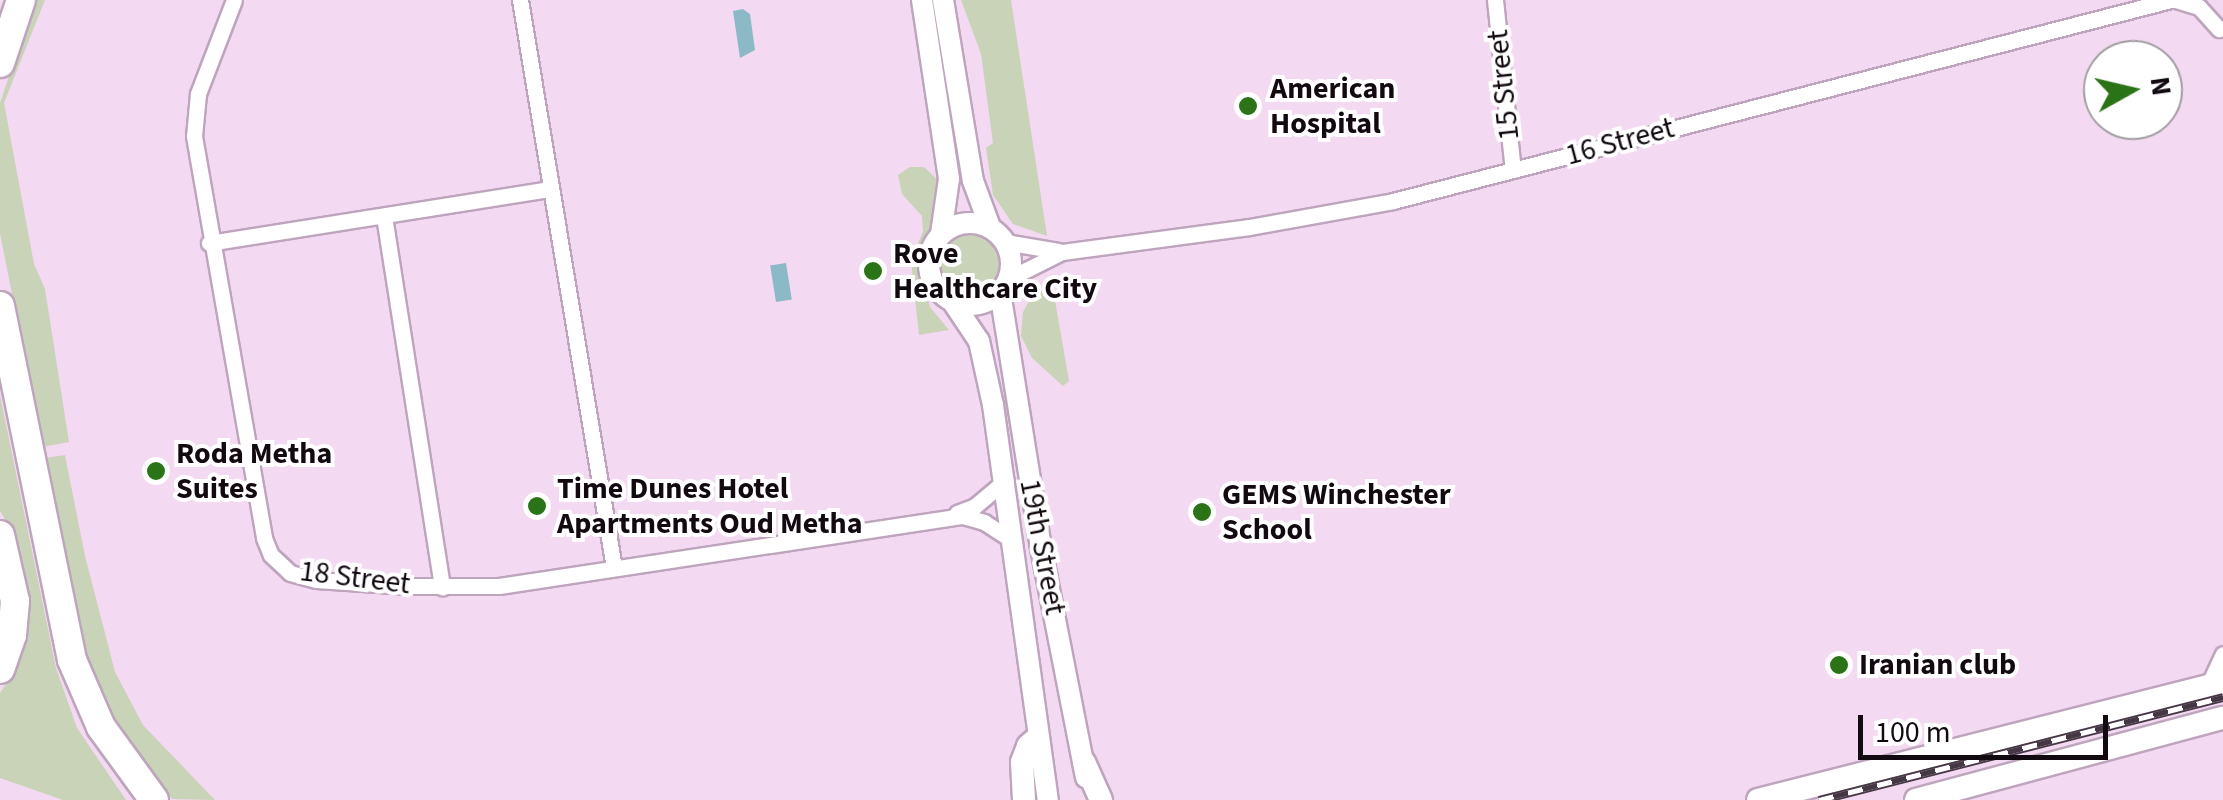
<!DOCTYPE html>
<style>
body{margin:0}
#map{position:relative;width:2223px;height:800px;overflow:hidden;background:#f4d9f2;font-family:"Source Sans 3",sans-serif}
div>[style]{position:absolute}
.green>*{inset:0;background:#c9d3b8}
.round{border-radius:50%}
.water>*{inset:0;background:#8bb9c5;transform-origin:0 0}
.roads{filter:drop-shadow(2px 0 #bea5bd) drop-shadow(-2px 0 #bea5bd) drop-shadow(0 2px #bea5bd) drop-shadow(0 -2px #bea5bd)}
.street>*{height:15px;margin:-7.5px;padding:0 7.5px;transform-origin:7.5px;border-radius:7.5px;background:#fff}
.secondary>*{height:20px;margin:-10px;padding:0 10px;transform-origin:10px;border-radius:10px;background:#fff}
.secondary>.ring{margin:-10px;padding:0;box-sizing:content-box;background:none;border:20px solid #fff;border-radius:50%}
.primary>*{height:22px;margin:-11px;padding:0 11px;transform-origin:11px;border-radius:11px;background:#fff}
.highway>*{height:28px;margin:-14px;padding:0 14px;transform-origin:14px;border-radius:14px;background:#fff}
.rail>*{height:9px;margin-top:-4.5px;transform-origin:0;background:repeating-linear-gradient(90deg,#fff 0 15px,#453844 0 30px);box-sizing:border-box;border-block:2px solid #453844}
.dots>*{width:28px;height:28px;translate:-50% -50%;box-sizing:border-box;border:5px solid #fff;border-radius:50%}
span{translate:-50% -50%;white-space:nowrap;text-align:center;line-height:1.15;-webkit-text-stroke:8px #fff;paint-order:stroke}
.street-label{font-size:30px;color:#120911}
.poi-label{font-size:30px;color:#120911;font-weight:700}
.left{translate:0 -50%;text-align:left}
.north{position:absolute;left:2083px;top:40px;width:100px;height:100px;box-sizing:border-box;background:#fff;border:2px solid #a09da0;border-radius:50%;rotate:82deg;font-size:28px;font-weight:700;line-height:40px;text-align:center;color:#120911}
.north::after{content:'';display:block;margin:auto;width:35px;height:45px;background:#2a7317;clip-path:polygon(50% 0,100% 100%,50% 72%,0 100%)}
.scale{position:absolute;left:1858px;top:715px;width:250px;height:45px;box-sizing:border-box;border:5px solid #120911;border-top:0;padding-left:12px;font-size:30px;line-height:35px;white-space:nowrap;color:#120911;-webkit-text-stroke:8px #fff;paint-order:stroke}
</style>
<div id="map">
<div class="green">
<div style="clip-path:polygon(35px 0,45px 0,4px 103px,34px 264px,45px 289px,69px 442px,42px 447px,0 233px,0 103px)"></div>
<div style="clip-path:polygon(961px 0,1011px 0,1047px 236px,1013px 224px,993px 195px,986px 148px,993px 143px,981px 54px)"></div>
<div style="clip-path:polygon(910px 167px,924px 167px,940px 182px,940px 207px,919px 269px,930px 307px,949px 330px,919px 335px,911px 261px,923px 231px,922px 216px,902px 194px,898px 175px)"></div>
<div class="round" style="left:941px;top:235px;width:60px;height:60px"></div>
<div style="clip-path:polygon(1052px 283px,1069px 381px,1063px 386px,1032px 358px,1021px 336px,1023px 312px,1030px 299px)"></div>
<div style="clip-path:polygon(0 395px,56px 668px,77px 728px,126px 800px,63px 800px,0 778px,0 693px,16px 668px,27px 627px,27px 582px,12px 531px,0 511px)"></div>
<div style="clip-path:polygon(65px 455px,85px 556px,115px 672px,143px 725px,215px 800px,172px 799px,145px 769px,100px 693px,83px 645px,45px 458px)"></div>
</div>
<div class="water">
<div style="clip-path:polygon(743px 9px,750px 14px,755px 50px,740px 58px,733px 11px)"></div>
<div style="left:786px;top:263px;width:37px;height:16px;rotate:81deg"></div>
</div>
<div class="roads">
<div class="street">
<div style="left:234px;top:0;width:101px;rotate:111deg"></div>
<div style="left:198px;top:94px;width:42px;rotate:95.4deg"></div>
<div style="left:194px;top:136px;width:408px;rotate:80.1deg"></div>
<div style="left:264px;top:538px;width:18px;rotate:68deg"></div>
<div style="left:271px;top:555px;width:26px;rotate:43deg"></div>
<div style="left:290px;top:573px;width:27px;rotate:15deg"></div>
<div style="left:316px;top:580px;width:92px;rotate:3.7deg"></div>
<div style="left:408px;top:586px;width:91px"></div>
<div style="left:499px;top:586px;width:469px;rotate:-8.6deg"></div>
<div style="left:963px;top:516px;width:22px;rotate:16deg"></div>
<div style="left:984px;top:522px;width:33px;rotate:33deg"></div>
<div style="left:520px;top:0;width:576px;rotate:80.6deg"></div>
<div style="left:1495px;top:0;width:171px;rotate:84deg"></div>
<div style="left:2176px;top:0;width:24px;rotate:17deg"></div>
<div style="left:2199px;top:7px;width:30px;rotate:48deg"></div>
<div style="left:384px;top:216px;width:376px;rotate:81.1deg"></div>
<div style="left:1005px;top:242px;width:54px;rotate:9.6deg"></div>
<div style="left:209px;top:243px;width:346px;rotate:-9deg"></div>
<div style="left:1008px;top:279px;width:60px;rotate:-26.6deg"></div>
<div style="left:1062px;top:252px;width:189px;rotate:-7.6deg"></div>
<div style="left:1249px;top:227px;width:146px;rotate:-10.2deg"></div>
<div style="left:1393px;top:201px;width:804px;rotate:-14.49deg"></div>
<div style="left:957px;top:513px;width:19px;rotate:-21deg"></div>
<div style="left:975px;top:506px;width:40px;rotate:-40deg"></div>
<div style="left:2208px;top:686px;width:35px;rotate:-65deg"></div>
</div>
<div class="secondary">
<div style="left:922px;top:0;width:181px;rotate:81.4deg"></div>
<div style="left:949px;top:179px;width:56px;rotate:98.3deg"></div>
<div style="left:943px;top:0;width:183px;rotate:80.6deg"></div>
<div style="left:973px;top:181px;width:49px;rotate:69.7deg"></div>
<div class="ring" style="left:929px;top:223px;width:62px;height:62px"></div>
<div style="left:1000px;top:292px;width:254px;rotate:80.9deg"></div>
<div style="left:1040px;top:543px;width:239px;rotate:78.9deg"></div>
<div style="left:952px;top:301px;width:48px;rotate:56deg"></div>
<div style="left:979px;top:341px;width:66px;rotate:77.7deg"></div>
<div style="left:993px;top:405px;width:399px;rotate:82.1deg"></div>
</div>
<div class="primary">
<div style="left:1084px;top:762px;width:42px;rotate:65.9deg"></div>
<div style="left:1024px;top:800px;width:38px;rotate:-93deg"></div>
<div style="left:1022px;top:762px;width:17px;rotate:-69deg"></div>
<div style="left:1028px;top:746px;width:13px;rotate:-42deg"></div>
<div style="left:1758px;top:800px;width:480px;rotate:-14.2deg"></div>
<div style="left:1916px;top:800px;width:318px;rotate:-15deg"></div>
</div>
<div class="highway">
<div style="left:0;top:63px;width:66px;rotate:-71.6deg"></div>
<div style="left:0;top:306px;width:361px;rotate:78.5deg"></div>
<div style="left:72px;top:660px;width:73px;rotate:66.6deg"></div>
<div style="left:101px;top:727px;width:90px;rotate:54deg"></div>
<div style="left:0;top:535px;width:68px;rotate:77.2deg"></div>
<div style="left:15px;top:601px;width:34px;rotate:95deg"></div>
<div style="left:12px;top:635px;width:36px;rotate:109deg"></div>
</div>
</div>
<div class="rail">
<div style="left:1819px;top:800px;width:417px;rotate:-14.3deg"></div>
</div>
<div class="dots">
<div style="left:1248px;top:106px;background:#2a7317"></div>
<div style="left:873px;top:271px;background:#2a7317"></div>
<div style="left:156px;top:471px;background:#2a7317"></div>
<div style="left:537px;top:506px;background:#2a7317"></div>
<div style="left:1202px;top:512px;background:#2a7317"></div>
<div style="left:1839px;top:665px;background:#2a7317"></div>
</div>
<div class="street-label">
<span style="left:1504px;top:85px;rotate:-96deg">15 Street</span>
<span style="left:1620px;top:142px;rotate:-15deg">16 Street</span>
<span style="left:1042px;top:547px;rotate:79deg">19th Street</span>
<span style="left:355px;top:578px;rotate:7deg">18 Street</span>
</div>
<div class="poi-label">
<span class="left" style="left:1270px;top:106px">American<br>Hospital</span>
<span class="left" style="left:893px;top:271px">Rove<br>Healthcare City</span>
<span class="left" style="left:176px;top:471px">Roda Metha<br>Suites</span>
<span class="left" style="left:557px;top:506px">Time Dunes Hotel<br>Apartments Oud Metha</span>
<span class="left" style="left:1222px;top:512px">GEMS Winchester<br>School</span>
<span class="left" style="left:1859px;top:665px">Iranian club</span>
</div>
<div class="north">N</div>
<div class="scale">100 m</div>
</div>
